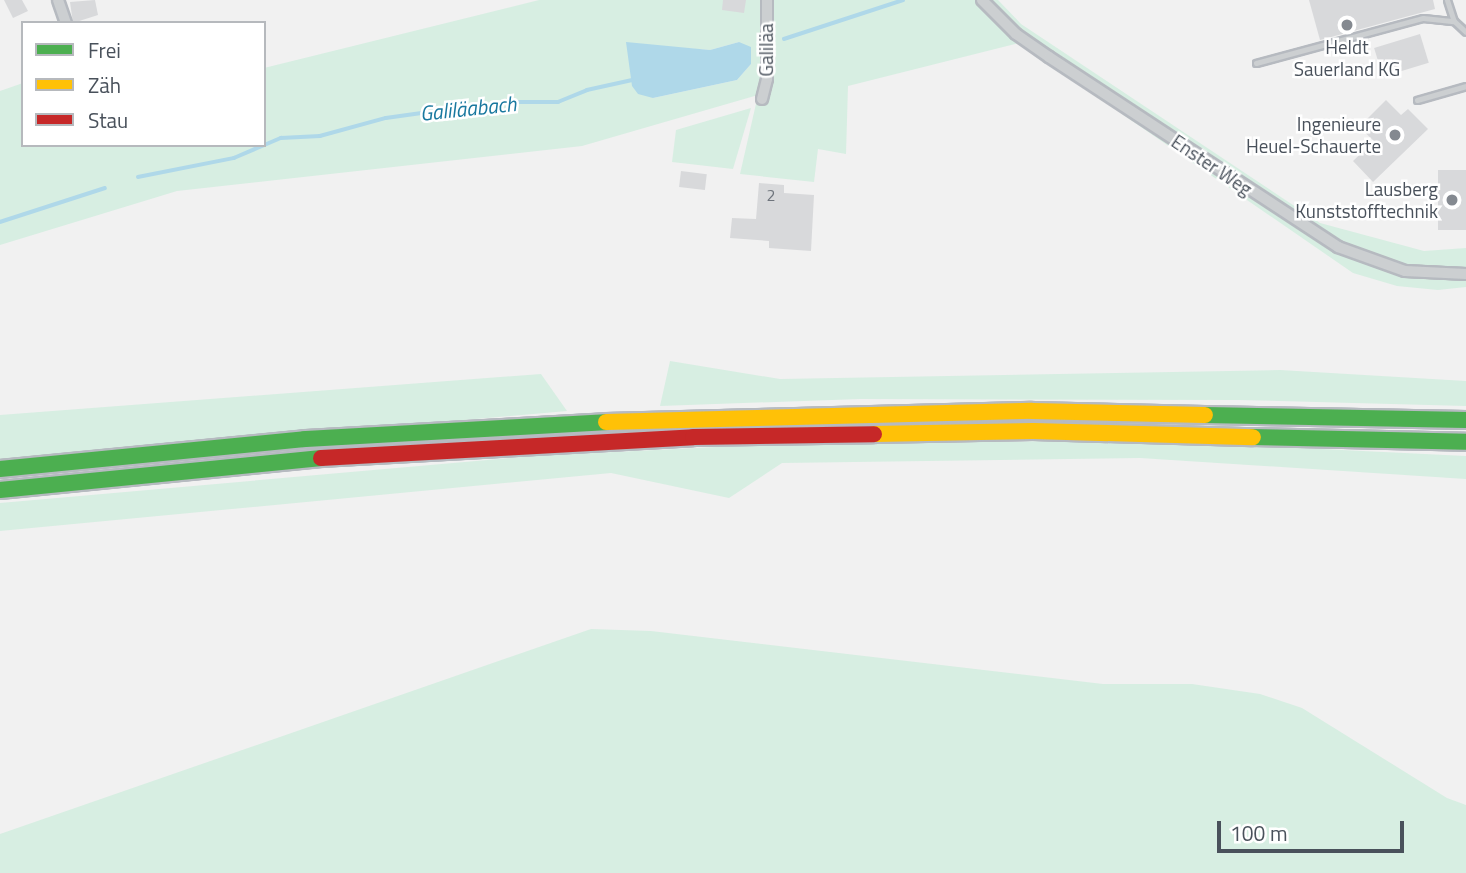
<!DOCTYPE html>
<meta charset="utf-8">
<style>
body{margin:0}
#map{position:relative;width:1466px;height:873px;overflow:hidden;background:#f1f1f1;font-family:"Titillium Web",sans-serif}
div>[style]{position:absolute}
.green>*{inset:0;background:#d7eee2}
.water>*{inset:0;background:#afd8e9}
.stream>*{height:3.5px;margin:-1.75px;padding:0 1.75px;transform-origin:1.75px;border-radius:1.75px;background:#afd8e9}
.building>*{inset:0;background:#d8d9db;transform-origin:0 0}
.roads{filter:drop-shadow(2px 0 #b6bac0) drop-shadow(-2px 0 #b6bac0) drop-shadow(0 2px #b6bac0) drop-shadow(0 -2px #b6bac0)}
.lane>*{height:5px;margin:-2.5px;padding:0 2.5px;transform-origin:2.5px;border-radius:2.5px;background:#cccfd1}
.street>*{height:10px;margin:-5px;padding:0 5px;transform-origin:5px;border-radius:5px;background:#cccfd1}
.fast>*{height:16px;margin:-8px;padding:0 8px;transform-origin:8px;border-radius:8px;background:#4caf50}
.slow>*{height:16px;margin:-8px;padding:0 8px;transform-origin:8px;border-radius:8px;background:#ffc107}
.jam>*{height:16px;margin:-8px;padding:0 8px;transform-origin:8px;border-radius:8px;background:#c62828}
.dots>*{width:19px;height:19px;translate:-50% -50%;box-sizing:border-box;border:4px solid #fff;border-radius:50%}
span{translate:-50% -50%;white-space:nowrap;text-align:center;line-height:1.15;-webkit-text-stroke:5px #fff;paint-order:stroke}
.number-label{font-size:16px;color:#6e747c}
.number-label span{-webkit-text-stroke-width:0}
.poi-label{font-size:19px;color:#49515b}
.right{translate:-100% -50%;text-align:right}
.street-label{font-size:19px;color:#49515b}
.water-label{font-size:21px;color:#19789f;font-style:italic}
.legend{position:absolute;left:21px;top:21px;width:245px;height:126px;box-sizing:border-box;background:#fff;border:2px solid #b6b9bd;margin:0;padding:9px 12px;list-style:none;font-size:21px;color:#49515b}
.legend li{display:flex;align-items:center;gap:14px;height:35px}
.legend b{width:35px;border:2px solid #b6b9bd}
.scale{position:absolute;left:1217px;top:821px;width:187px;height:32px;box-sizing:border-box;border:4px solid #49515b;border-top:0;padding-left:9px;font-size:21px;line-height:24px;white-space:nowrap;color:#49515b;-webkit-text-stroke:5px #fff;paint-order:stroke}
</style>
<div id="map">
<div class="green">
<div style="clip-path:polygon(evenodd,539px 0,998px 0,1021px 24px,1320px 223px,1424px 251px,1466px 248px,1466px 287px,1438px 290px,1397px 286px,1353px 273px,1019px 43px,848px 86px,846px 154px,818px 149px,814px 182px,740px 174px,758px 95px,582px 146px,177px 191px,0 245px,0 91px,23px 83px,23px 145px,264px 145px,264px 68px,539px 0,739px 42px,751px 64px,737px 80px,653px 98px,653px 46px,710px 50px,739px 42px)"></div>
<div style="clip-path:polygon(751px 108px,733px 169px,672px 162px,676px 130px)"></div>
<div style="clip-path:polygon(670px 361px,780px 379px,1280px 370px,1466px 381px,1466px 406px,1239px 400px,860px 399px,660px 406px)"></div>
<div style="clip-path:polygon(541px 374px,567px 411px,0 461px,0 415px)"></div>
<div style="clip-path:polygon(1138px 440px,1466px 456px,1466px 479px,1140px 458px,782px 463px,729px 498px,611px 473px,0 531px,0 503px,533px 456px,757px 445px)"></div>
<div style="clip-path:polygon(591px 629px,651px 631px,1103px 684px,1192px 684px,1260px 694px,1302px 708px,1447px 798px,1466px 805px,1466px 873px,0 873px,0 834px)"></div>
</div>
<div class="water">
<div style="clip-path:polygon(626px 42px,710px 50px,739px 42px,751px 47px,751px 64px,737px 80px,653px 98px,638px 94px,632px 86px)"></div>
</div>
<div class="stream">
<div style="left:784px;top:39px;width:125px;rotate:-18.1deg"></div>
<div style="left:138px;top:177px;width:98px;rotate:-11.2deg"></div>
<div style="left:234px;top:158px;width:51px;rotate:-23.1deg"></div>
<div style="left:281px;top:138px;width:39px;rotate:-3deg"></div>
<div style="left:320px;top:136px;width:68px;rotate:-15.3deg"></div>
<div style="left:386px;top:118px;width:50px;rotate:-8deg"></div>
<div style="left:436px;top:111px;width:23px;rotate:5deg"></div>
<div style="left:459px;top:113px;width:50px;rotate:-12.7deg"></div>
<div style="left:508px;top:102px;width:50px"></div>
<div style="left:558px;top:102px;width:31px;rotate:-22deg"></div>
<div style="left:587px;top:90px;width:46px;rotate:-12.5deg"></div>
<div style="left:0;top:222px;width:110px;rotate:-17.9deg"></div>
</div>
<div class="building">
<div style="clip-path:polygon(4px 0,22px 0,28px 11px,13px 18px)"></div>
<div style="clip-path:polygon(95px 0,98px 15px,73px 23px,70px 2px)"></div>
<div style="clip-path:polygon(723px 0,746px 0,744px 13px,722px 10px)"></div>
<div style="clip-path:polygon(1309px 0,1433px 0,1435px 9px,1320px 40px)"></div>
<div style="left:1420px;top:34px;width:30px;height:48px;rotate:73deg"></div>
<div style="clip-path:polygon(1386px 100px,1401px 115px,1408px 109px,1428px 129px,1373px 182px,1353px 161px,1374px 141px,1359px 127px)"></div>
<div style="left:1438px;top:170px;width:28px;height:60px"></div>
<div style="left:681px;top:171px;width:26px;height:16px;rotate:7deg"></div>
<div style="clip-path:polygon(759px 183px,784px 185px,784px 193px,814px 195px,811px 251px,769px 248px,769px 241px,730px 238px,732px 218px,756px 219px)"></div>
</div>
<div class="roads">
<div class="lane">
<div style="left:1447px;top:0;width:22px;rotate:72deg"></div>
<div style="left:1454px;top:21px;width:16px;rotate:43deg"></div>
<div style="left:1256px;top:63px;width:173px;rotate:-15.1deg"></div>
<div style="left:1423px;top:18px;width:31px;rotate:6deg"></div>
<div style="left:1417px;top:100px;width:51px;rotate:-15.9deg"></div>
</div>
<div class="street">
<div style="left:58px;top:0;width:24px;rotate:71deg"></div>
<div style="left:982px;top:0;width:48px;rotate:45deg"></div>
<div style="left:1016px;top:34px;width:40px;rotate:34.9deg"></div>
<div style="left:1049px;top:57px;width:346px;rotate:33.3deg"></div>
<div style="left:1338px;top:247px;width:71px;rotate:19.7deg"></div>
<div style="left:1405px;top:271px;width:61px;rotate:2.8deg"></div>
<div style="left:762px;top:99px;width:21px;rotate:-76deg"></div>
<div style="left:767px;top:79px;width:79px;rotate:-90deg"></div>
</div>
<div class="fast">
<div style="left:1205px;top:415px;width:261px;rotate:1.1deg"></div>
<div style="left:1253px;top:437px;width:213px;rotate:1.3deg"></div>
<div style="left:0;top:469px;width:306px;rotate:-5.6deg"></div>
<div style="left:305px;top:439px;width:301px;rotate:-3.2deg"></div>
<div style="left:0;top:490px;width:323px;rotate:-5.7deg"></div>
</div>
<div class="slow">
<div style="left:606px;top:422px;width:426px;rotate:-1.5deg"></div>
<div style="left:1032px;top:411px;width:173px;rotate:1.3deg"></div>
<div style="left:874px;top:434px;width:159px;rotate:-1.1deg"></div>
<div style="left:1033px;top:431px;width:220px;rotate:1.6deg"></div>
</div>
<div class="jam">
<div style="left:321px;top:458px;width:373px;rotate:-3.2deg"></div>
<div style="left:693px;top:437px;width:181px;rotate:-0.9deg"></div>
</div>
</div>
<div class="dots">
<div style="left:1347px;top:25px;background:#848990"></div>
<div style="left:1395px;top:135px;background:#848990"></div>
<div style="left:1452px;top:200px;background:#848990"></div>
</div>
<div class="number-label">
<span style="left:771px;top:195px">2</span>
</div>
<div class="poi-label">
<span style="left:1347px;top:58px">Heldt<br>Sauerland KG</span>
<span class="right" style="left:1381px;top:135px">Ingenieure<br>Heuel-Schauerte</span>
<span class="right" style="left:1438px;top:200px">Lausberg<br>Kunststofftechnik</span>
</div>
<div class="street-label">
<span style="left:766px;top:50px;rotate:-90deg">Galiläa</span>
<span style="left:1212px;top:165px;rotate:34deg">Enster Weg</span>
</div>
<div class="water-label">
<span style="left:468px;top:108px;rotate:-6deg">Galiläabach</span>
</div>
<ul class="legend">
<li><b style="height:9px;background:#4caf50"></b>Frei</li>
<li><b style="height:9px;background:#ffc107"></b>Zäh</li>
<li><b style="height:9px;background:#c62828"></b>Stau</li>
</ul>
<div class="scale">100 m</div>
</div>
